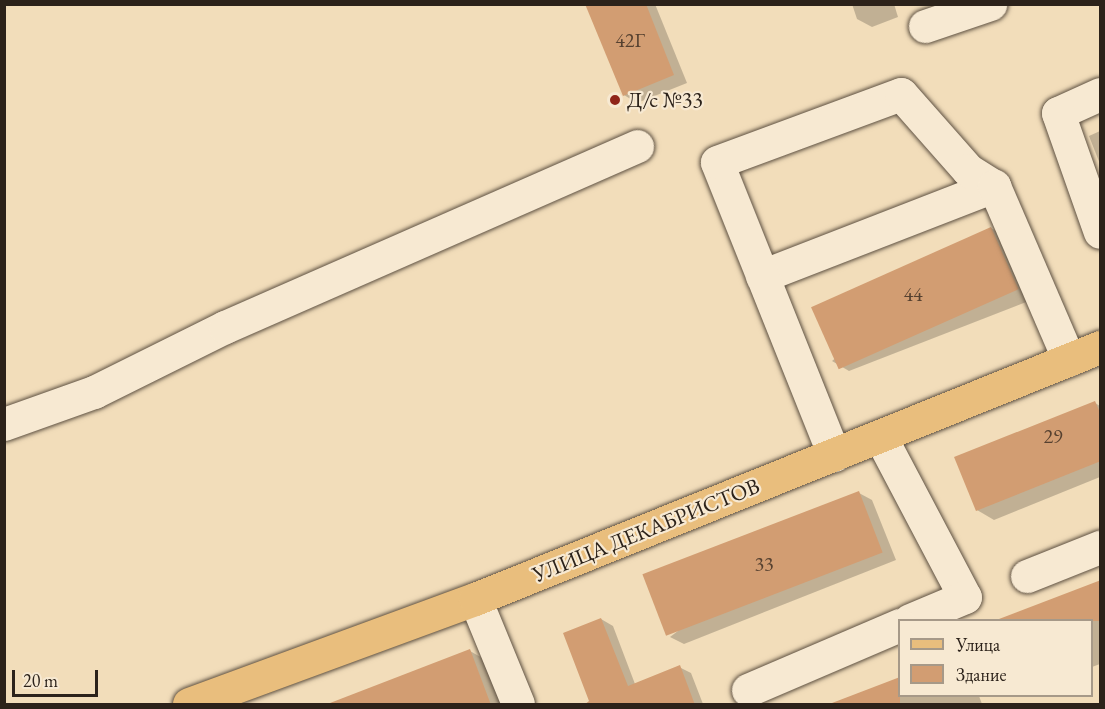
<!DOCTYPE html>
<html>
<head>
<meta charset="utf-8">
<style>
	body { margin:0 }
	#map { position:relative; width:1105px; height:709px; overflow:hidden; background:#f2ddba; font-family:"EB Garamond",serif }
	div>[style] { position:absolute }
	[style*='--x'] { left:calc(var(--x)*1px); top:calc(var(--y)*1px); width:calc(var(--w)*1px); rotate:calc(var(--a)*1deg) }
	.shadow>* { inset:0; background:#0003 }
	.building>* { inset:0; background:#d29d72; transform-origin:0 0 }
	.roads { filter:drop-shadow(0 0 2px #5e5142) drop-shadow(0 0 2px #5e5142) }
	.minor>* { height:33px; margin:-16.5px; padding:0 16.5px; transform-origin:16.5px; border-radius:16.5px; background:#f7e9d2 }
	.major>* { height:33px; margin:-16.5px; padding:0 16.5px; transform-origin:16.5px; border-radius:16.5px; background:#e9be7d }
	.dots>* { width:16px; height:16px; translate:-50% -50%; box-sizing:border-box; border:3px solid #f7e9d2; border-radius:50% }
	span { translate:-50% -50%; white-space:nowrap; text-align:center; line-height:1.15; -webkit-text-stroke:4.5px #f7e9d2; paint-order:stroke }
	.number-label { font-size:20px; color:#564130 }
	.number-label span { -webkit-text-stroke-width:0 }
	.poi-label { font-size:22px; color:#2c221a }
	.left { translate:0 -50%; text-align:left }
	.street-label { font-size:22px; color:#2c221a }
	.frame { position:absolute; inset:0; border:6px solid #2c221a; pointer-events:none }
	.legend { position:absolute; left:898px; top:619px; width:195px; height:78px; box-sizing:border-box; background:#f7e9d2; border:2px solid #a69988; margin:0; padding:8px 10px; list-style:none; font-size:18px; color:#2c221a }
	.legend li { display:flex; align-items:center; gap:12px; height:30px }
	.legend b { width:30px; border:2px solid #a69988 }
	.scale { position:absolute; left:12px; top:670px; width:86px; height:27px; box-sizing:border-box; border:3px solid #2c221a; border-top:0; padding-left:8px; font-size:18px; line-height:21px; white-space:nowrap; color:#2c221a; -webkit-text-stroke:4px #f7e9d2; paint-order:stroke }
</style>
</head>
<body>
<div id="map">
	<div class="shadow">
		<div style="clip-path:polygon(587px 4px,655px 4px,687px 83px,637px 103px,624px 95px)"></div>
		<div style="clip-path:polygon(852px 4px,894px 4px,898px 17px,872px 27px,857px 19px)"></div>
		<div style="clip-path:polygon(1100px 131px,1100px 164px,1089px 136px)"></div>
		<div style="clip-path:polygon(991px 228px,1008px 238px,1034px 299px,849px 371px,832px 361px)"></div>
		<div style="clip-path:polygon(1095px 403px,1100px 406px,1100px 477px,994px 520px,977px 510px)"></div>
		<div style="clip-path:polygon(859px 493px,872px 500px,896px 560px,684px 644px,670px 637px)"></div>
		<div style="clip-path:polygon(1100px 581px,1100px 664px,1092px 667px,1092px 620px)"></div>
		<div style="clip-path:polygon(601px 619px,613px 626px,635px 684px,679px 667px,691px 673px,703px 704px,593px 704px)"></div>
		<div style="clip-path:polygon(470px 651px,491px 663px,507px 704px,332px 704px)"></div>
		<div style="clip-path:polygon(900px 678px,900px 696px,979px 696px,982px 704px,831px 704px)"></div>
	</div>
	<div class="building">
		<div style="clip-path:polygon(585px 4px,646px 4px,674px 75px,623px 96px)"></div>
		<div style="left:991px;top:227px;width:68px;height:197px;rotate:66deg"></div>
		<div style="clip-path:polygon(1095px 401px,1101px 415px,1101px 461px,976px 511px,954px 457px)"></div>
		<div style="left:859px;top:491px;width:66px;height:232px;rotate:69deg"></div>
		<div style="clip-path:polygon(1101px 580px,1101px 621px,999px 621px,999px 619px)"></div>
		<div style="clip-path:polygon(601px 618px,628px 686px,680px 665px,695px 705px,584px 705px,589px 701px,563px 633px)"></div>
		<div style="clip-path:polygon(470px 649px,491px 705px,331px 705px,330px 703px)"></div>
		<div style="clip-path:polygon(900px 677px,900px 705px,832px 705px,832px 703px)"></div>
	</div>
	<div class="roads">
		<div class="minor">
			<div style="--x:925;--y:26;--w:69;--a:-18.7"></div>
			<div style="--x:1100;--y:94;--w:46;--a:155.7"></div>
			<div style="--x:1058;--y:113;--w:126;--a:70.6"></div>
			<div style="--x:762;--y:276;--w:249;--a:-21.2"></div>
			<div style="--x:4;--y:424;--w:96;--a:-19.6"></div>
			<div style="--x:94;--y:392;--w:146;--a:-26.4"></div>
			<div style="--x:225;--y:327;--w:450;--a:-23.7"></div>
			<div style="--x:880;--y:436;--w:182;--a:62.2"></div>
			<div style="--x:965;--y:597;--w:60;--a:157.3"></div>
			<div style="--x:834;--y:455;--w:315;--a:-111.8"></div>
			<div style="--x:717;--y:162;--w:196;--a:-20.3"></div>
			<div style="--x:901;--y:94;--w:101;--a:48.6"></div>
			<div style="--x:968;--y:170;--w:31;--a:32"></div>
			<div style="--x:994;--y:186;--w:189;--a:66.7"></div>
			<div style="--x:1027;--y:576;--w:79;--a:-21.7"></div>
			<div style="--x:475;--y:599;--w:113;--a:67.7"></div>
			<div style="--x:748;--y:690;--w:165;--a:-23.2"></div>
		</div>
		<div class="major">
			<div style="--x:189;--y:704;--w:305;--a:-20.2"></div>
			<div style="--x:475;--y:599;--w:674;--a:-21.96"></div>
		</div>
	</div>
	<div class="dots">
		<div style="left:615px;top:100px;background:#8f2418"></div>
	</div>
	<div class="number-label">
		<span style="left:630px;top:40px">42Г</span>
		<span style="left:913px;top:294px">44</span>
		<span style="left:1053px;top:436px">29</span>
		<span style="left:764px;top:564px">33</span>
	</div>
	<div class="poi-label">
		<span class="left" style="left:627px;top:100px">Д/с №33</span>
	</div>
	<div class="street-label">
		<span style="left:646px;top:530px;rotate:-22deg">УЛИЦА ДЕКАБРИСТОВ</span>
	</div>
	<div class="frame"></div>
	<ul class="legend">
	<li><b style="height:8px;background:#e9be7d"></b>Улица</li>
	<li><b style="height:16px;background:#d29d72"></b>Здание</li>
	</ul>
	<div class="scale">20 m</div>
</div>
</body>
</html>
